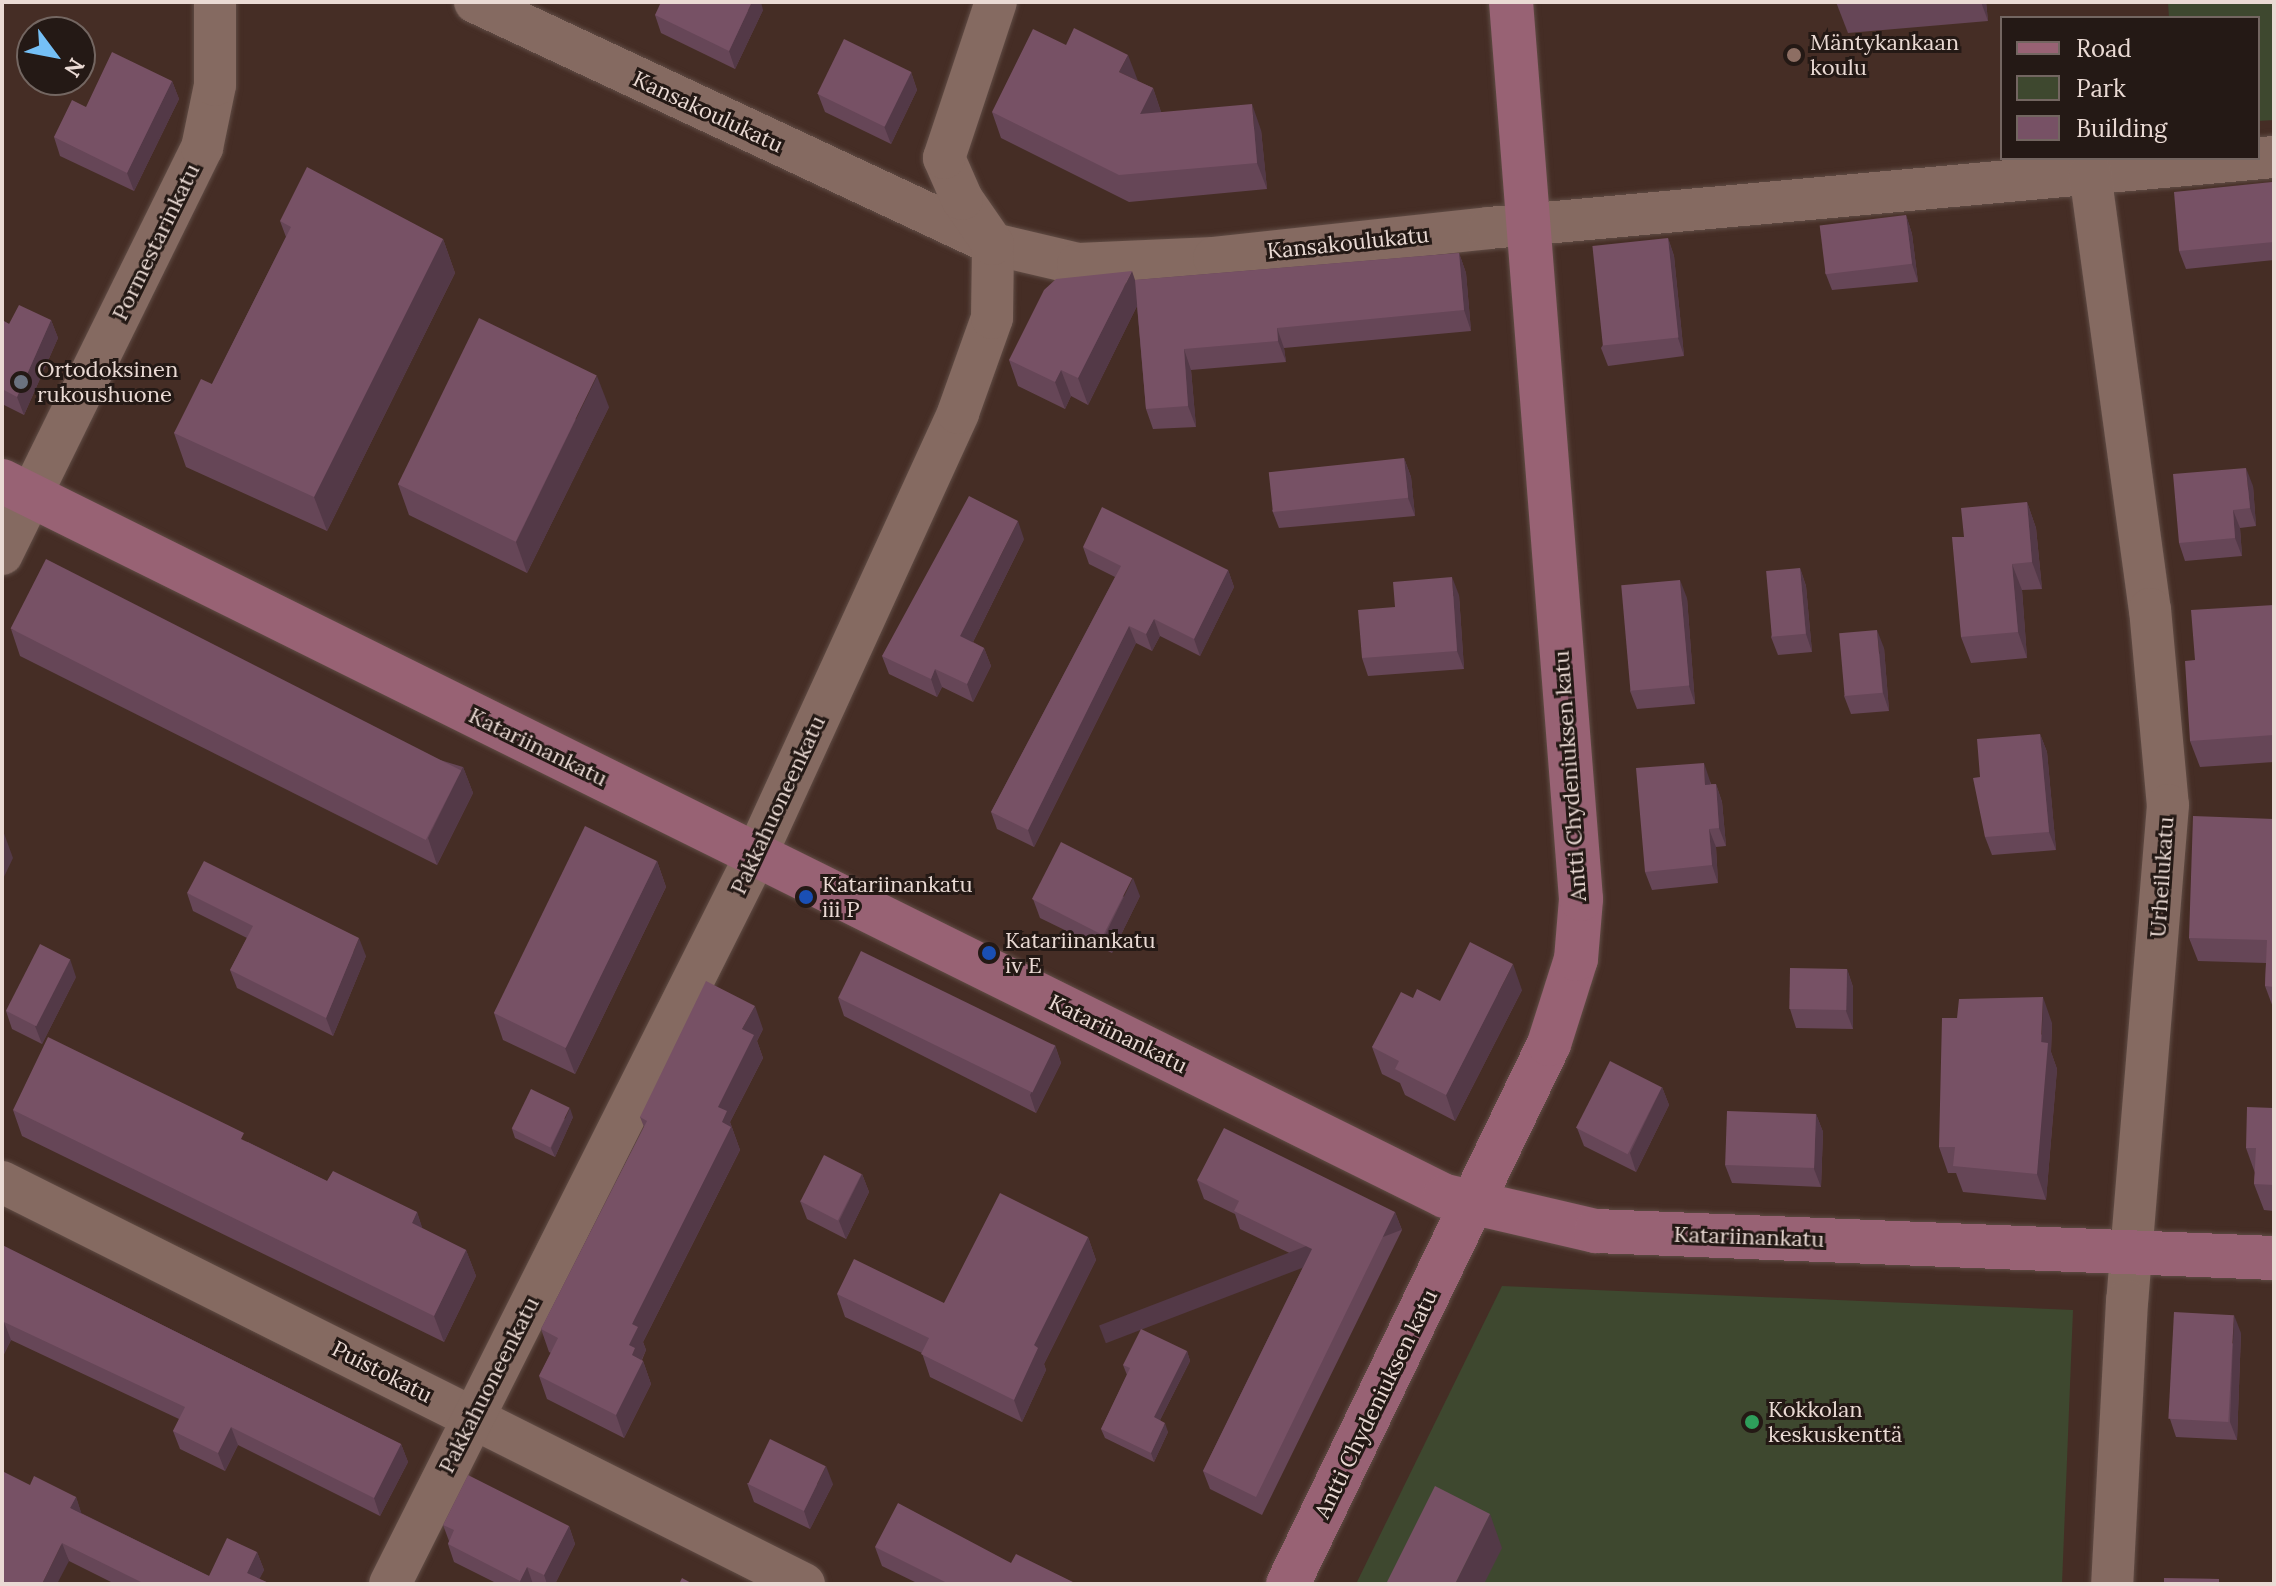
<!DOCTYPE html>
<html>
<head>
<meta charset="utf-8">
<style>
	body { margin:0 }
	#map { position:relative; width:2276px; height:1586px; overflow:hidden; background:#452d25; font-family:Lora,serif }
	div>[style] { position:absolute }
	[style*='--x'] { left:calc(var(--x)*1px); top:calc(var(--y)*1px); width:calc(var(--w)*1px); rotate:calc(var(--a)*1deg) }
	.green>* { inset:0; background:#3e482f }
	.roads { filter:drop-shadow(0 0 2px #604c45) drop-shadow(0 0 2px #604c45) }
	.street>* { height:42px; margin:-21px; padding:0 21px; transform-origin:21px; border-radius:21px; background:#856a61 }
	.secondary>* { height:44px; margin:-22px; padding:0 22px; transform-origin:22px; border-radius:22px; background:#986274 }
	.wall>* { inset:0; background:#664657 }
	.shaded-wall>* { inset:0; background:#533947; transform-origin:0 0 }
	.building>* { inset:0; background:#775165; transform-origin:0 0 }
	.dots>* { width:22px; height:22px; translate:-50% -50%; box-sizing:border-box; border:4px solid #241915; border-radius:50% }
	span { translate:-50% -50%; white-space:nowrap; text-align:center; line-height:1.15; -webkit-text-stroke:6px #241915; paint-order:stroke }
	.poi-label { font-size:22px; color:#eadad4 }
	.left { translate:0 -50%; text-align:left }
	.street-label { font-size:22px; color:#eadad4 }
	.frame { position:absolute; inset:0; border:4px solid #eadad4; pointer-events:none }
	.legend { position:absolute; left:2000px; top:16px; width:260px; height:144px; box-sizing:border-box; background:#241915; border:2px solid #736661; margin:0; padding:10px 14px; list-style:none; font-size:24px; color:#eadad4 }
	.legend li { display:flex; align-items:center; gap:16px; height:40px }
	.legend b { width:40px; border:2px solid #736661 }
	.north { position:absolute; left:16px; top:16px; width:80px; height:80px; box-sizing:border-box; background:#241915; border:2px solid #736661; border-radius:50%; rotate:122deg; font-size:22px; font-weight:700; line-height:32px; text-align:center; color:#eadad4 }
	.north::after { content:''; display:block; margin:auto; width:28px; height:36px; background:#75c0f6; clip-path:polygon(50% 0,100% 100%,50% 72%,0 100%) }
</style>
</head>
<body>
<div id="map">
	<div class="green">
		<div style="clip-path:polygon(2168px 2px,2274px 2px,2274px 120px,2258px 121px,2258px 18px,2169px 18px)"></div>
		<div style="clip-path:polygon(1502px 1286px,2073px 1310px,2062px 1584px,1356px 1584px)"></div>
	</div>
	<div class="roads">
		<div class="street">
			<div style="--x:475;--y:2;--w:572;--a:25.04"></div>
			<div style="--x:993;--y:244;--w:87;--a:13.2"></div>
			<div style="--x:1078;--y:264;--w:136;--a:-2.5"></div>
			<div style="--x:1214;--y:258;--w:277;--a:-6.2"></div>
			<div style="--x:1489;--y:228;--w:788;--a:-5.17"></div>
			<div style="--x:2090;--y:173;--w:440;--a:82.2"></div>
			<div style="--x:2150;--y:609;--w:197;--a:84.8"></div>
			<div style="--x:2168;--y:805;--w:498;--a:94.7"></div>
			<div style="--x:2127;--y:1301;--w:283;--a:93"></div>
			<div style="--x:2;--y:554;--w:453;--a:-63.8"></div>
			<div style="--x:202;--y:148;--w:64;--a:-78.3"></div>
			<div style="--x:215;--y:85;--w:83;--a:-90"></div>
			<div style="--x:2;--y:1182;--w:897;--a:26.62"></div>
			<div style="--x:390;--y:1584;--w:816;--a:-63.34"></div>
			<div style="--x:756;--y:855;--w:486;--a:-65.4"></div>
			<div style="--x:958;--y:413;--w:101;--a:-70.3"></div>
			<div style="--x:992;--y:318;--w:74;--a:-89.2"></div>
			<div style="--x:993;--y:244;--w:55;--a:-124.6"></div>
			<div style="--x:962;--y:199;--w:45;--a:-113.7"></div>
			<div style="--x:944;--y:158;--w:164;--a:-71.6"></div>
		</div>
		<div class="secondary">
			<div style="--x:2;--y:481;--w:1610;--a:26.36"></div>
			<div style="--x:1445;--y:1196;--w:155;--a:13.1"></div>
			<div style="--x:1596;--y:1231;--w:679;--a:2.28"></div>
			<div style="--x:1288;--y:1584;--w:600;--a:-64.2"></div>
			<div style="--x:1549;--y:1044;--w:89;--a:-72.4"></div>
			<div style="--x:1576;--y:959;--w:60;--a:-85.2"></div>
			<div style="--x:1581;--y:899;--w:900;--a:-94.46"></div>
		</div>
	</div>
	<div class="wall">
		<div style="clip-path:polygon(1836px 2px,1986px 2px,1988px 21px,1848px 33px)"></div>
		<div style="clip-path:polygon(763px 10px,735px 69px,661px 33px,655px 15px)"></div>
		<div style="clip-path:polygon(911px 72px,917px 90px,891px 144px,825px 112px,818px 94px)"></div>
		<div style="clip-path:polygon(172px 81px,179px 99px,134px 191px,60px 156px,54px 137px,86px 107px)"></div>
		<div style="clip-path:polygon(1137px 81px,1153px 88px,1161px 112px,1261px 130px,1267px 189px,1129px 202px,1001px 138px,992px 112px)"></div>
		<div style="clip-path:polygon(2272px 182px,2274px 188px,2274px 260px,2186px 269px,2179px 251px)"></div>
		<div style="clip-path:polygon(1906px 215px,1912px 234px,1918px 282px,1832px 290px,1825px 272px)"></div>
		<div style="clip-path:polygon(280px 221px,443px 239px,455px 273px,327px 531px,186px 467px,174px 433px,212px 384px,286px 237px)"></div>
		<div style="clip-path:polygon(1668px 238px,1674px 256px,1684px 356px,1608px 366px,1601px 348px)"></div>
		<div style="clip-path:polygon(1459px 253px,1466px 273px,1471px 331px,1284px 348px,1286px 362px,1191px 370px,1196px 427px,1153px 429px,1146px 409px,1137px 306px,1088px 405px,1071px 396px,1065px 409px,1018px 386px,1009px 360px,1135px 280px)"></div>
		<div style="clip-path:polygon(2px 320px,9px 324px,51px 320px,58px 338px,24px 415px,2px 404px)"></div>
		<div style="clip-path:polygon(609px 407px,527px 573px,409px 515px,398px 484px)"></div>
		<div style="clip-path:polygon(1404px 458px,1411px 477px,1415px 516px,1279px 528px,1272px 510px)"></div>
		<div style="clip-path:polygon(2253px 486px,2256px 526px,2240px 528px,2242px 556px,2185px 561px,2179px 543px)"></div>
		<div style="clip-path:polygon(2027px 502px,2036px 528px,2042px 589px,2022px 590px,2027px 658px,1971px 663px,1961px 637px,1964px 537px)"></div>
		<div style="clip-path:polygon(1024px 539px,973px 642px,984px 648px,991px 666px,973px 702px,942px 687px,937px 697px,889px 674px,882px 656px)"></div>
		<div style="clip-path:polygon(1083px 547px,1228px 570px,1234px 587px,1200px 656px,1160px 636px,1152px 651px,1136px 643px,1034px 847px,997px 829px,991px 812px,1115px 577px,1089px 564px)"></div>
		<div style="clip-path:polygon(1800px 568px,1806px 586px,1812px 652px,1778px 655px,1771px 637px)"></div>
		<div style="clip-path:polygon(1459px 595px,1464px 669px,1368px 676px,1362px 658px,1395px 607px)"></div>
		<div style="clip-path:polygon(1687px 598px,1695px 704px,1637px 709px,1630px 691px)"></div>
		<div style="clip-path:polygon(2274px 605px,2274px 762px,2200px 767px,2190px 741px,2195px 660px)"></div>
		<div style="clip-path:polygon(11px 629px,463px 767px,473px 793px,437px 865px,20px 656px)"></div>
		<div style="clip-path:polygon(1884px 648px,1889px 711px,1851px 714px,1844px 696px)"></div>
		<div style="clip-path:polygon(2040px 734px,2047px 752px,2056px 850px,1992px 855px,1985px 837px,1980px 777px)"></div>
		<div style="clip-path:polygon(1710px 781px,1711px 784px,1716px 784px,1722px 802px,1726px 846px,1716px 847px,1718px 883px,1652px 890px,1645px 872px)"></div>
		<div style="clip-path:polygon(2274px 819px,2274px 1010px,2265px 986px,2266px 963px,2198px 961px,2189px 938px)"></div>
		<div style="clip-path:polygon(657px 861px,666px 887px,575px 1074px,503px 1040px,494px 1013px)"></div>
		<div style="clip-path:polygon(187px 893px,366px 956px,333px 1036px,237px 988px,230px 970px,247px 938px,193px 911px)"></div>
		<div style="clip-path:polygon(1140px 896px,1112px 953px,1040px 918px,1033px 899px)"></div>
		<div style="clip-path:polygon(1847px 969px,1853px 987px,1853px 1029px,1796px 1028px,1790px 1009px)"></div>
		<div style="clip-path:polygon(76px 977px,42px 1044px,12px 1029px,6px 1011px)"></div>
		<div style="clip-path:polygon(1522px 990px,1455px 1121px,1405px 1095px,1400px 1083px,1382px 1074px,1372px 1047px,1413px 998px,1440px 1001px)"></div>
		<div style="clip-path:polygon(838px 998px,1055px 1045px,1061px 1063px,1036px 1113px,844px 1016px)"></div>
		<div style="clip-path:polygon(2052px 1023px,2051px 1052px,2057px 1069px,2046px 1200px,1963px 1192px,1956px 1173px,1948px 1173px,1939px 1147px)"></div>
		<div style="clip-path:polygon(763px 1029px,757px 1041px,763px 1058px,730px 1122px,740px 1150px,643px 1342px,646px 1350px,642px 1360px,643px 1361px,651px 1384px,624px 1438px,547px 1399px,539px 1376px,551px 1353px,549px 1352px,541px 1329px,644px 1127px,640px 1117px)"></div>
		<div style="clip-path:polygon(1662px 1087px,1669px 1105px,1636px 1172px,1584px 1146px,1577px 1128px)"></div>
		<div style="clip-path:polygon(2274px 1108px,2274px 1211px,2264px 1210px,2254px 1184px,2255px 1173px,2246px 1148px)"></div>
		<div style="clip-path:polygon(13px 1110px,248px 1142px,327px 1181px,417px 1212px,422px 1228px,466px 1250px,476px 1276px,444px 1342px,22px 1136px)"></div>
		<div style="clip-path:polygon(1816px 1114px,1823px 1132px,1821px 1187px,1732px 1183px,1725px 1165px)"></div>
		<div style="clip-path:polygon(573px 1117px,555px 1157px,515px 1138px,512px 1129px)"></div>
		<div style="clip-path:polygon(862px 1174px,869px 1192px,846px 1239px,807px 1219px,800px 1201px)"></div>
		<div style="clip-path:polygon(1197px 1180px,1395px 1212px,1402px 1230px,1262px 1515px,1210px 1489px,1203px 1471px,1306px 1261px,1240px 1229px,1235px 1214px,1204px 1199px)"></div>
		<div style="clip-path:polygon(1088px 1237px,1096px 1260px,1044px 1364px,1046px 1370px,1022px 1422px,930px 1377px,922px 1353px,845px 1317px,837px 1294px,944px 1303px)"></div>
		<div style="clip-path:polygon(2px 1245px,401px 1444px,408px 1462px,380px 1516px,238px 1445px,225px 1471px,180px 1449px,173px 1431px,179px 1419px,11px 1340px,2px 1358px)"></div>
		<div style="clip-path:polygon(2241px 1333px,2237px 1440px,2176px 1437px,2170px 1419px)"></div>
		<div style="clip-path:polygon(1187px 1351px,1190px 1361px,1160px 1420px,1168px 1432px,1154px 1462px,1105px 1438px,1101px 1429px,1127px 1375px,1123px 1365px)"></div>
		<div style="clip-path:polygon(747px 1483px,833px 1484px,810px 1529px,754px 1502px)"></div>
		<div style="clip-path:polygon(30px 1485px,76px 1497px,81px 1513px,209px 1576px,257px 1552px,264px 1570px,259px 1579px,271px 1584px,115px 1584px,69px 1561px)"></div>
		<div style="clip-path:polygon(443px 1525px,569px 1526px,575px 1544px,555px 1584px,498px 1584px,454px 1562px,448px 1544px,449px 1541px)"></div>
		<div style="clip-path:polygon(875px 1547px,1011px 1563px,1077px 1584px,919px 1584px,882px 1566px)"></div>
	</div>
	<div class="shaded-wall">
		<div style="clip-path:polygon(752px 2px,761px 2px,763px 10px,735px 69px,729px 51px)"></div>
		<div style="clip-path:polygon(1981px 2px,1986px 2px,1988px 21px)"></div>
		<div style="clip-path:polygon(1128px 55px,1138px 81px,1119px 72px)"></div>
		<div style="clip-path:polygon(911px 72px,917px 90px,891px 144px,884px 126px)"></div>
		<div style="clip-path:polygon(172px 81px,179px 99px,134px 191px,127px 173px)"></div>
		<div style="clip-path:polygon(1153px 88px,1162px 115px,1140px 114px)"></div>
		<div style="clip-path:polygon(1252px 104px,1261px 130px,1267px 189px,1257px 163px)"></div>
		<div style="clip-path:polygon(1906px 215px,1912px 234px,1918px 282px,1912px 264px)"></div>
		<div style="clip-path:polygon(1668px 238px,1674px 256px,1684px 356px,1678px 338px)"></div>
		<div style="clip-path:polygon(443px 239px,455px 273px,327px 531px,314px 497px)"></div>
		<div style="clip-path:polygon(1459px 253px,1466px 273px,1471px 331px,1464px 310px)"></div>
		<div style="clip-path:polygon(1132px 271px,1141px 298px,1088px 405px,1078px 378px)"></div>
		<div style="clip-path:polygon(51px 320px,58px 338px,24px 415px,17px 397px)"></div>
		<div style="clip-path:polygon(1277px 328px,1284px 348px,1286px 362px,1278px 341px)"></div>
		<div style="clip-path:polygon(1184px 349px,1191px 370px,1196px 427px,1188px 406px)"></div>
		<div style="clip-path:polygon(1061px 370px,1071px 396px,1065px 409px,1055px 382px)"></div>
		<div style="clip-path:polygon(597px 376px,609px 407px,527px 573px,516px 542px)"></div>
		<div style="clip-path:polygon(1404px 458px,1411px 477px,1415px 516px,1408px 498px)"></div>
		<div style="clip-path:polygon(2246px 468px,2253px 486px,2256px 526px,2250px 508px)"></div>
		<div style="clip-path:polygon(2027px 502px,2036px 528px,2042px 589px,2032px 562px)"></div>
		<div style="clip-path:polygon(2233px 510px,2240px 528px,2242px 556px,2235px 538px)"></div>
		<div style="clip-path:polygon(1018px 521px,1024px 539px,967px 654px,960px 636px)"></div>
		<div style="clip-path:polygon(2012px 564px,2022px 590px,2027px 658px,2018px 632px)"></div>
		<div style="clip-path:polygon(1800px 568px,1806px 586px,1812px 652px,1806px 634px)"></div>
		<div style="clip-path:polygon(1228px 570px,1234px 587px,1200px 656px,1194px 639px)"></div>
		<div style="clip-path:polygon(1452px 577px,1459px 595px,1464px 669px,1457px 651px)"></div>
		<div style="clip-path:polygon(1680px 580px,1687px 598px,1695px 704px,1689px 686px)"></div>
		<div style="clip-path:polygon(1154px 619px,1160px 636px,1152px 651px,1146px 634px)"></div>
		<div style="clip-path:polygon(1129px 626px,1136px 643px,1034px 847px,1028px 830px)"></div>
		<div style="clip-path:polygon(1877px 630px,1884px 648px,1889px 711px,1883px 693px)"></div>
		<div style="clip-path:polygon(984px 648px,991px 666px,973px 702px,967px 684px)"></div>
		<div style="clip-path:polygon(935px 669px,942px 687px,937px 697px,931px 679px)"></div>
		<div style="clip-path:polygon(2040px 734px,2047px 752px,2056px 850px,2049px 832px)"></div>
		<div style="clip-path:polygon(1704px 763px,1710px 781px,1712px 803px,1705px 785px)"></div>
		<div style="clip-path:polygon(463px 767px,473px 793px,437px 865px,428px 838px)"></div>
		<div style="clip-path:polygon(1716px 784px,1722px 802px,1726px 846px,1719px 828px)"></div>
		<div style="clip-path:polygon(2px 828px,13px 858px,2px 881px)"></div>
		<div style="clip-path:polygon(1709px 829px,1716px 847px,1718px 883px,1712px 865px)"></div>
		<div style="clip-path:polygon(657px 861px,666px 887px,575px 1074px,565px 1048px)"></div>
		<div style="clip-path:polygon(1133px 878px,1140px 896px,1112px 953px,1105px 935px)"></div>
		<div style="clip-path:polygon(359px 938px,366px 956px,333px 1036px,326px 1018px)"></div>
		<div style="clip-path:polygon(70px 959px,76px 977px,42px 1044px,35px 1026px)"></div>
		<div style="clip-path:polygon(1513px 964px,1522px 990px,1455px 1121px,1446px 1095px)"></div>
		<div style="clip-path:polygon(1847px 969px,1853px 987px,1853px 1029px,1846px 1011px)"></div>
		<div style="clip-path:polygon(2043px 997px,2052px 1023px,2051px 1052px,2057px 1069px,2046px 1200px,2037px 1174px)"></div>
		<div style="clip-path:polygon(755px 1006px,763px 1029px,757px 1041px,763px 1058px,730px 1122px,740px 1150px,643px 1342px,646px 1350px,640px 1363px,643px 1361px,651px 1384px,624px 1438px,616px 1415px,629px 1345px,632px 1324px,742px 1029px)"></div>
		<div style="clip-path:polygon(1055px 1045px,1061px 1063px,1036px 1113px,1030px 1095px)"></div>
		<div style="clip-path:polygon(1662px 1087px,1669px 1105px,1636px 1172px,1630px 1153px)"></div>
		<div style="clip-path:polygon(570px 1108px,573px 1117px,555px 1157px,551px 1148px)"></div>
		<div style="clip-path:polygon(1816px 1114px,1823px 1132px,1821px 1187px,1814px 1169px)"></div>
		<div style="clip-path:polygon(862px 1174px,869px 1192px,846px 1239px,839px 1221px)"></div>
		<div style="clip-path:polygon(417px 1212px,426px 1239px,412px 1223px)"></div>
		<div style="left:1395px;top:1212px;width:19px;height:317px;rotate:69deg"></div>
		<div style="clip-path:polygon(1088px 1237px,1096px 1260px,1044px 1364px,1046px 1370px,1022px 1422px,1014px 1400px,1034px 1345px)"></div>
		<div style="clip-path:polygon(466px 1250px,476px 1276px,444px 1342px,434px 1316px)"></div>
		<div style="clip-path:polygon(2234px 1315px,2241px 1333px,2237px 1440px,2230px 1422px)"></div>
		<div style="clip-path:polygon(4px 1322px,11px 1340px,2px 1358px,2px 1327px)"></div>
		<div style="clip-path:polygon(1187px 1351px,1190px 1361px,1157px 1426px,1154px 1417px)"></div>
		<div style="clip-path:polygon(1165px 1423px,1168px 1432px,1154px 1462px,1151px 1453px)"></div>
		<div style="clip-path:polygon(231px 1427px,238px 1445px,225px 1471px,218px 1453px)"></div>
		<div style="clip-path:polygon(401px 1444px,408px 1462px,380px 1516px,374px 1498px)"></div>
		<div style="clip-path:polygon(826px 1466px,833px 1484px,810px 1529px,804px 1511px)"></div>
		<div style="clip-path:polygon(76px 1497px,82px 1515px,70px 1508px)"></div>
		<div style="clip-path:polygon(1490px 1514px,1502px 1548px,1484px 1584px,1455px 1584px)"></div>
		<div style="clip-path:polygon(569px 1526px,575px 1544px,555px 1584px,547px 1584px,544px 1575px)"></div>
		<div style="clip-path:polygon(62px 1543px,69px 1561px,57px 1584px,42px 1584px)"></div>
		<div style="clip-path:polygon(257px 1552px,264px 1570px,257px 1584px,247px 1573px)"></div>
		<div style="clip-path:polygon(527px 1567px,533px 1584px,521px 1584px,520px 1581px)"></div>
	</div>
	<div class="building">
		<div style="clip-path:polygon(661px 2px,752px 2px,729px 51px,655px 15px)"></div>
		<div style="clip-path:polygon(1074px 28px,1128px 55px,1119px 72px,1153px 88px,1140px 114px,1252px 104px,1257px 163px,1119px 175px,992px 112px,1033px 29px,1066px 45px)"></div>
		<div style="left:844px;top:39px;width:75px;height:61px;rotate:26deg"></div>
		<div style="clip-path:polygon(112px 52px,172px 81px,127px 173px,54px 137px,72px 100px,86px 107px)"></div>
		<div style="clip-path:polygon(307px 167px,443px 239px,314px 497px,174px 433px,201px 379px,212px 384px,291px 227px,280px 221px)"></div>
		<div style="clip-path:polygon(2272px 182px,2274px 201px,2274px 242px,2179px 251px,2174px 192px)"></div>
		<div style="left:1906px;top:215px;width:49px;height:87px;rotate:83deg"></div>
		<div style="left:1668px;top:238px;width:100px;height:76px;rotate:84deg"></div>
		<div style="clip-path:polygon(1459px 253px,1464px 310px,1277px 328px,1278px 341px,1184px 349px,1188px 406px,1146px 409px,1135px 280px)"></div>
		<div style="clip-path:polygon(1132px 271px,1078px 378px,1061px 370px,1055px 382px,1009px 360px,1044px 290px,1056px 279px)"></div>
		<div style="clip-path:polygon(19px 305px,51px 320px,17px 397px,2px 389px,2px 320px,9px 324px)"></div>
		<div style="left:479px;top:318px;width:131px;height:185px;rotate:26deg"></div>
		<div style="left:1404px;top:458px;width:40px;height:136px;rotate:84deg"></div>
		<div style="clip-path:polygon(2246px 468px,2250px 508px,2233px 510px,2235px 538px,2179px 543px,2173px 474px)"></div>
		<div style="clip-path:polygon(969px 496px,1018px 521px,960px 636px,984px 648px,967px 684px,935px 669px,931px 679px,882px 656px)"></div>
		<div style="clip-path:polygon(2027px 502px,2032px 562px,2012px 564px,2018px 632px,1961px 637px,1952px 537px,1964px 537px,1961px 508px)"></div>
		<div style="clip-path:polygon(1102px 507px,1228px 570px,1194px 639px,1154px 619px,1146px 634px,1129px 626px,1028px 830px,991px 812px,1121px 566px,1083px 547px)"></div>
		<div style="left:46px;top:559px;width:466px;height:78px;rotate:27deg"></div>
		<div style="left:1800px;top:568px;width:66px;height:34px;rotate:85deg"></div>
		<div style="clip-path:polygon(1452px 577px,1457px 651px,1362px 658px,1358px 610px,1395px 607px,1393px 582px)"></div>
		<div style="left:1680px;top:580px;width:106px;height:59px;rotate:85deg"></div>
		<div style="clip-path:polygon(2274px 605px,2274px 735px,2190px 741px,2185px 661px,2195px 660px,2191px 610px)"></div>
		<div style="left:1877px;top:630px;width:63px;height:38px;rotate:85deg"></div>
		<div style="clip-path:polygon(2040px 734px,2049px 832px,1985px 837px,1973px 778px,1980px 777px,1977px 739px)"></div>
		<div style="clip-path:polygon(1704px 763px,1705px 785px,1716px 784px,1719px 828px,1709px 829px,1712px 865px,1645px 872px,1636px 768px)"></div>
		<div style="clip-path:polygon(2193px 816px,2274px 819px,2274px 987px,2265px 986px,2267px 940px,2189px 938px)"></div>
		<div style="left:585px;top:826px;width:80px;height:208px;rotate:26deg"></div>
		<div style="left:1061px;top:842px;width:80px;height:64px;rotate:27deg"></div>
		<div style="clip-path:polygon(204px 861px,359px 938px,326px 1018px,230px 970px,253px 926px,187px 893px)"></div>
		<div style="clip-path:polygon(1470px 942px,1513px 964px,1446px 1095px,1395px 1069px,1399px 1061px,1372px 1047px,1401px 992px,1413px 998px,1417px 989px,1440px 1001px)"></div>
		<div style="left:40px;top:944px;width:34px;height:75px;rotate:27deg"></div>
		<div style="left:861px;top:951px;width:216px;height:52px;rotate:26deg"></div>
		<div style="left:1790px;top:968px;width:57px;height:41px;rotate:1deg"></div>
		<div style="clip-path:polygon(706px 981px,755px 1006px,742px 1029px,754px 1035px,718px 1107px,727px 1111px,722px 1122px,731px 1127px,632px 1324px,638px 1327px,629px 1345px,635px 1348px,632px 1355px,643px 1361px,616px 1415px,539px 1376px,558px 1338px,541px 1329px,647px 1121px,640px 1117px)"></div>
		<div style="clip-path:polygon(2043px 997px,2041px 1042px,2048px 1043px,2037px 1174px,1953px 1166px,1955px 1147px,1939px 1147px,1942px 1018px,1957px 1018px,1959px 999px)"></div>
		<div style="clip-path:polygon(48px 1037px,244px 1133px,241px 1139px,327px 1181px,333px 1171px,417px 1212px,412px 1223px,466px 1250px,434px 1316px,13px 1110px)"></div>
		<div style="left:1610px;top:1061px;width:58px;height:75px;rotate:27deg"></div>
		<div style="left:531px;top:1089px;width:43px;height:44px;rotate:26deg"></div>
		<div style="clip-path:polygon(2247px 1107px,2274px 1108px,2274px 1185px,2254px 1184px,2256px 1148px,2246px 1148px)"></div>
		<div style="left:1727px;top:1111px;width:89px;height:54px;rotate:2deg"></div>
		<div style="clip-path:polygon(1224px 1128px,1395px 1212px,1256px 1497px,1203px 1471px,1312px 1249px,1234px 1211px,1239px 1201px,1197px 1180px)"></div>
		<div style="left:824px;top:1155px;width:42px;height:52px;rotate:27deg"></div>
		<div style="clip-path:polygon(1000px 1193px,1088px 1237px,1034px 1345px,1038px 1348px,1014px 1400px,921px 1354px,929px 1338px,837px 1294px,854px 1259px,944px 1303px)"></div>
		<div style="clip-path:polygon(2px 1245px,401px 1444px,374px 1498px,231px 1427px,218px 1453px,173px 1431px,185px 1407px,4px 1322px,2px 1327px)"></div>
		<div style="left:2174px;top:1312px;width:60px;height:107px;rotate:3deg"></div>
		<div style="clip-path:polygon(1141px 1329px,1187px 1351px,1154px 1417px,1165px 1423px,1151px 1453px,1101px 1429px,1130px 1368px,1123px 1365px)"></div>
		<div style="left:770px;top:1439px;width:62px;height:50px;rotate:26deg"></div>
		<div style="clip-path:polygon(2px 1471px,30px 1485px,34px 1476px,76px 1497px,70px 1508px,209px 1576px,227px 1538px,257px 1552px,247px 1573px,271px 1584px,145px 1584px,62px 1543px,42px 1584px,2px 1584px)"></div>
		<div style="clip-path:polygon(468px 1475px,569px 1526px,544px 1575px,527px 1567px,520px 1581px,448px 1544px,454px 1530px,443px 1525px)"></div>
		<div style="clip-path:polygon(1435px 1486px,1490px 1514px,1455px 1584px,1386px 1584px)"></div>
		<div style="clip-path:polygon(898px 1503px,1011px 1563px,1016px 1554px,1077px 1584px,949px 1584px,875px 1547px)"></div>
		<div style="clip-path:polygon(682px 1578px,693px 1584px,679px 1584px)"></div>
		<div style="clip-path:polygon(2164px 1578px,2219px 1579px,2219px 1584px,2164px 1584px)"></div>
	</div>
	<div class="dots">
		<div style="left:1794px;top:55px;background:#8d6e63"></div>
		<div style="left:21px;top:382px;background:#6b7280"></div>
		<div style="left:806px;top:897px;background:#1a4fb4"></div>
		<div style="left:989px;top:953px;background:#1a4fb4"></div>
		<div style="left:1752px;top:1422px;background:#2e9e5b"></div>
	</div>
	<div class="poi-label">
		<span class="left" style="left:1810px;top:55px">Mäntykankaan<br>koulu</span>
		<span class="left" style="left:37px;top:382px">Ortodoksinen<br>rukoushuone</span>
		<span class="left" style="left:822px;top:897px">Katariinankatu<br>iii P</span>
		<span class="left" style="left:1005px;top:953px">Katariinankatu<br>iv E</span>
		<span class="left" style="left:1768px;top:1422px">Kokkolan<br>keskuskenttä</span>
	</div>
	<div class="street-label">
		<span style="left:708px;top:112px;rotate:25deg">Kansakoulukatu</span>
		<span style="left:156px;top:242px;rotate:-64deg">Pormestarinkatu</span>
		<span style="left:1348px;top:243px;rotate:-6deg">Kansakoulukatu</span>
		<span style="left:538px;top:747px;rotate:26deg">Katariinankatu</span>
		<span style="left:1570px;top:776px;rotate:-94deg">Antti Chydeniuksen katu</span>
		<span style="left:778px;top:805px;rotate:-65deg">Pakkahuoneenkatu</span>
		<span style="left:2162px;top:877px;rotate:-86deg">Urheilukatu</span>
		<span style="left:1118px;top:1034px;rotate:26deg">Katariinankatu</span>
		<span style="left:1749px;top:1237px;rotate:2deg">Katariinankatu</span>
		<span style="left:382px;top:1372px;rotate:27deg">Puistokatu</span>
		<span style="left:489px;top:1385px;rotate:-63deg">Pakkahuoneenkatu</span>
		<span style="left:1376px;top:1404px;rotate:-64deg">Antti Chydeniuksen katu</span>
	</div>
	<div class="frame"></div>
	<ul class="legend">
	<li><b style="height:10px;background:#986274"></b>Road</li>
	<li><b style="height:22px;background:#3e482f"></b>Park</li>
	<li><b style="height:22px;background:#775165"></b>Building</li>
	</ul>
	<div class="north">N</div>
</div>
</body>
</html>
